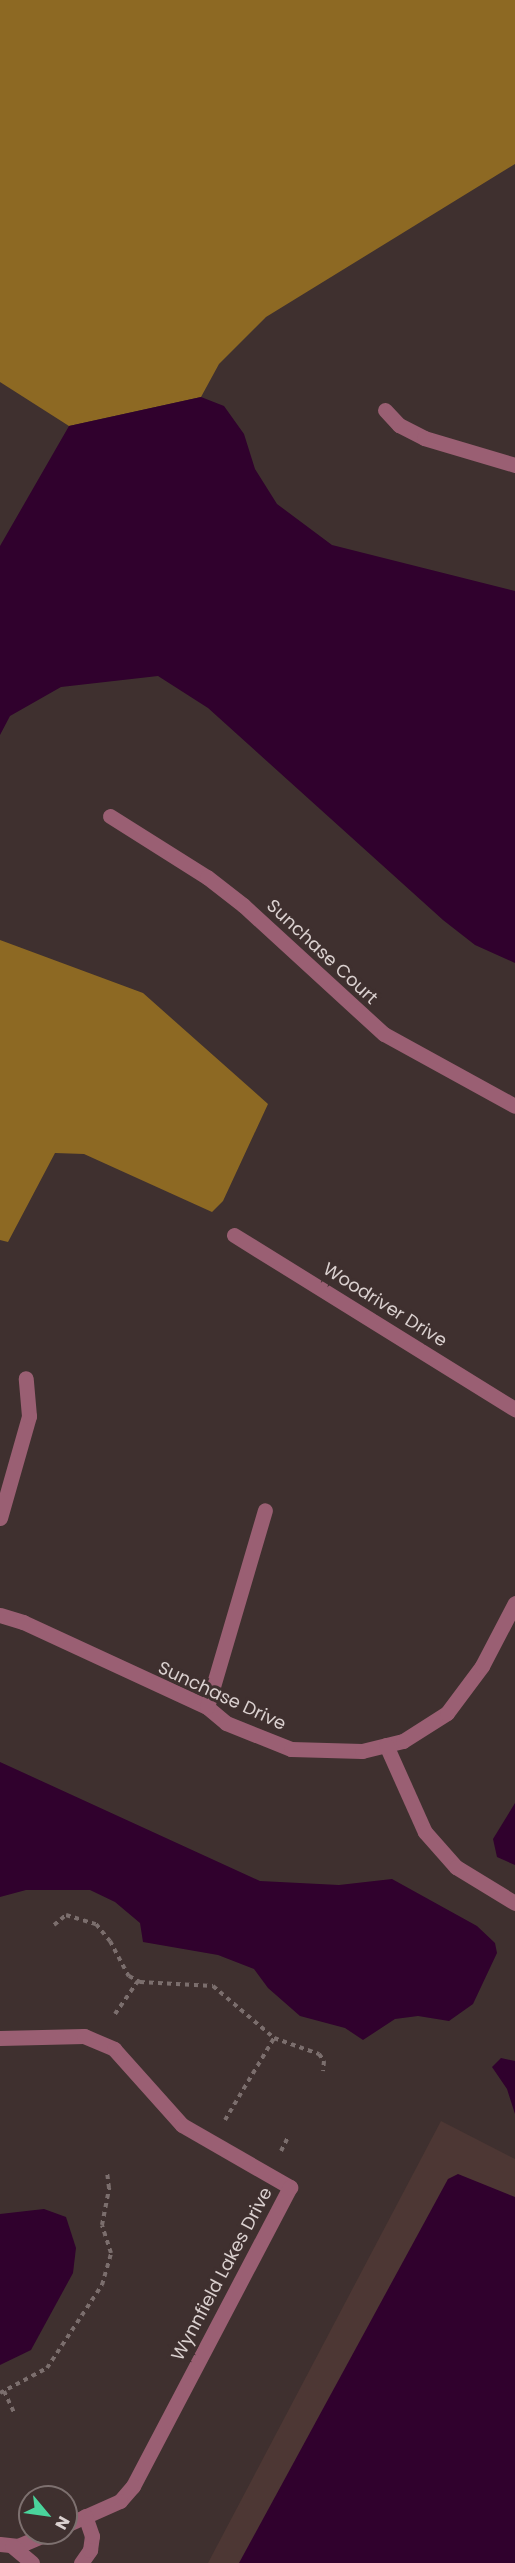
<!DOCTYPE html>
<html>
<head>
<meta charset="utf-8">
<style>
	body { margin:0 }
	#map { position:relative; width:515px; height:2563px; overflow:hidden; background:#3f302f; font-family:Poppins,sans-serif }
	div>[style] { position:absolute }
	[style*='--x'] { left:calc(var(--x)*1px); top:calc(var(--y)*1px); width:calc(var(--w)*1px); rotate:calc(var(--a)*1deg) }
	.built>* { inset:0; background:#4d3734 }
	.forest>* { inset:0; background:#8d6923 }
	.water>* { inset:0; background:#30012d }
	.path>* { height:4px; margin-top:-2px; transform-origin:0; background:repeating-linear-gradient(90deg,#7b6e6d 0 4.5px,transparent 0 9px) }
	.minor>* { height:15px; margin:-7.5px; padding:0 7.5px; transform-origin:7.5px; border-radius:7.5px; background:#9a5f73 }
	span { translate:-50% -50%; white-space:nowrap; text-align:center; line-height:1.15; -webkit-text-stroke:6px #3f302f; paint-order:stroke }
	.street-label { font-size:18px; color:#dad0cf }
	.north { position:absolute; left:18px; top:2485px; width:60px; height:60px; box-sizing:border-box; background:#3f302f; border:2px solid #7d706f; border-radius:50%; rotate:119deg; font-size:16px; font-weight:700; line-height:24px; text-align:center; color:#dad0cf }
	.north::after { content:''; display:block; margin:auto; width:21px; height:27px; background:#4ad49c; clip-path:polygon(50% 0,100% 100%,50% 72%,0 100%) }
</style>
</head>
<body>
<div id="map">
	<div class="built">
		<div style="clip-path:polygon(441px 2121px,515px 2159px,515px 2563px,208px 2563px)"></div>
	</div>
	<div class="forest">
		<div style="clip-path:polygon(0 0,515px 0,515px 164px,266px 317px,219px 364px,201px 397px,69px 426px,0 382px)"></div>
		<div style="clip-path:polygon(0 940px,143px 993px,268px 1104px,223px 1201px,212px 1212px,84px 1154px,55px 1153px,8px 1242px,0 1240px)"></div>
	</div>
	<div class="water">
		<div style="clip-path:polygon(201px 397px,224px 406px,244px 434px,255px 469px,277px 504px,332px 545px,515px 591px,515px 963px,475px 945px,443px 920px,208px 708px,158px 676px,61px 687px,10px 716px,0 735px,0 546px,69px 426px)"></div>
		<div style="clip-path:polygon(0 1762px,260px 1881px,339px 1885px,392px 1879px,477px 1926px,495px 1943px,497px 1953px,473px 2004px,449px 2021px,418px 2016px,395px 2019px,363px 2040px,345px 2028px,300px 2016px,268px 1988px,254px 1969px,218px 1955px,143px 1942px,140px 1923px,115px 1902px,90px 1890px,26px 1890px,0 1897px)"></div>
		<div style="clip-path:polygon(515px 1803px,515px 1865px,497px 1857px,493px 1839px)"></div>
		<div style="clip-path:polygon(501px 2058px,515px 2061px,515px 2114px,507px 2089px,492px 2067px)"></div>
		<div style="clip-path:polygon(458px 2174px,515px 2197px,515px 2563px,239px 2563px,448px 2179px)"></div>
		<div style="clip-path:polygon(44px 2209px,66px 2217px,76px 2248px,73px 2273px,31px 2350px,0 2365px,0 2214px)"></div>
	</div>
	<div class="path">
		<div style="--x:54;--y:1925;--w:16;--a:-40"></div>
		<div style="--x:66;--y:1915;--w:31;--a:17"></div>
		<div style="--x:96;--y:1924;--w:22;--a:51"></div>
		<div style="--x:110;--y:1941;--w:40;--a:62"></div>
		<div style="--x:129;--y:1976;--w:13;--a:29"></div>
		<div style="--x:140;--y:1982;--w:73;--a:3.1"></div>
		<div style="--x:213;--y:1986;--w:80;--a:40.4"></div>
		<div style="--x:274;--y:2038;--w:48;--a:19.6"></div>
		<div style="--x:319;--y:2054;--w:9;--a:54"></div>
		<div style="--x:324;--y:2061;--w:10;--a:96"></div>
		<div style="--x:115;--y:2014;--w:40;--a:-55.1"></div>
		<div style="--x:225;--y:2120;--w:96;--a:-59.1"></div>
		<div style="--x:281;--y:2151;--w:16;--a:-63"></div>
		<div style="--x:4;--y:2391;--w:26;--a:65"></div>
		<div style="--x:0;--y:2393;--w:53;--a:-28"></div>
		<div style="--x:47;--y:2368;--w:100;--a:-56.5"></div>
		<div style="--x:102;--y:2285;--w:33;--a:-74"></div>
		<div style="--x:111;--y:2253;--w:29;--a:-108"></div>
		<div style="--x:102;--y:2225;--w:38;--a:-79"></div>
		<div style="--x:109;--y:2188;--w:17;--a:-97"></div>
	</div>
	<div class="minor">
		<div style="--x:385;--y:410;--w:21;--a:47"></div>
		<div style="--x:399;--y:425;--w:28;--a:27"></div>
		<div style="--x:424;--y:438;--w:95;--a:16.5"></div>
		<div style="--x:110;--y:816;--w:115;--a:32.2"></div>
		<div style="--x:207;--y:877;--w:46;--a:37.9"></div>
		<div style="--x:243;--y:905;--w:191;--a:42.5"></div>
		<div style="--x:384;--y:1034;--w:149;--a:28.8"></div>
		<div style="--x:234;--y:1235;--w:331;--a:31.8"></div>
		<div style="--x:0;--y:1518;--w:106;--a:-74.1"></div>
		<div style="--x:29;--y:1416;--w:38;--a:-95"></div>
		<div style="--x:0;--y:1615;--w:24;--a:17"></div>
		<div style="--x:23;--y:1622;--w:203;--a:24.8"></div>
		<div style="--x:207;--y:1707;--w:25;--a:40"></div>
		<div style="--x:226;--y:1723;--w:70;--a:21.8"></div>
		<div style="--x:291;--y:1749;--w:71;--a:1.6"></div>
		<div style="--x:362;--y:1751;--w:42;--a:-13.7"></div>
		<div style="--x:403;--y:1741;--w:52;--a:-32.5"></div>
		<div style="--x:447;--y:1713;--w:59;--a:-53.3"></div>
		<div style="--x:482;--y:1666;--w:71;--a:-62.4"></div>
		<div style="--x:207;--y:1707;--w:205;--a:-73.6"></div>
		<div style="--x:386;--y:1745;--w:95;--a:65.9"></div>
		<div style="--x:425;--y:1832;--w:47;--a:48.5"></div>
		<div style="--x:456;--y:1867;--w:69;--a:31.4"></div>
		<div style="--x:0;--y:2038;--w:84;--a:-1.4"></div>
		<div style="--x:84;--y:2036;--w:33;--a:23"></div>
		<div style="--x:114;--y:2049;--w:102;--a:48.2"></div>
		<div style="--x:182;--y:2125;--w:125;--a:29.9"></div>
		<div style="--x:290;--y:2187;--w:338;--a:117.7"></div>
		<div style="--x:133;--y:2486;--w:20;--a:131"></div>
		<div style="--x:120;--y:2501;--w:59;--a:156"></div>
		<div style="--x:0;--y:2544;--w:18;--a:6"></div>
		<div style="--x:18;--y:2546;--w:33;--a:-23"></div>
		<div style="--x:12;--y:2546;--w:26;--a:40"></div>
		<div style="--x:81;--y:2563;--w:16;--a:-55"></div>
		<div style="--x:90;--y:2550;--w:14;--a:-82"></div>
		<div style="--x:92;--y:2536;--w:21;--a:-109"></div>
	</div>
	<div class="street-label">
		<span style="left:322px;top:952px;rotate:43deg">Sunchase Court</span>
		<span style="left:385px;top:1305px;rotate:32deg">Woodriver Drive</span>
		<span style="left:222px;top:1696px;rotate:25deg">Sunchase Drive</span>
		<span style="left:222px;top:2274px;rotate:-62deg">Wynnfield Lakes Drive</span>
	</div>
	<div class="north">N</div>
</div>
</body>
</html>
